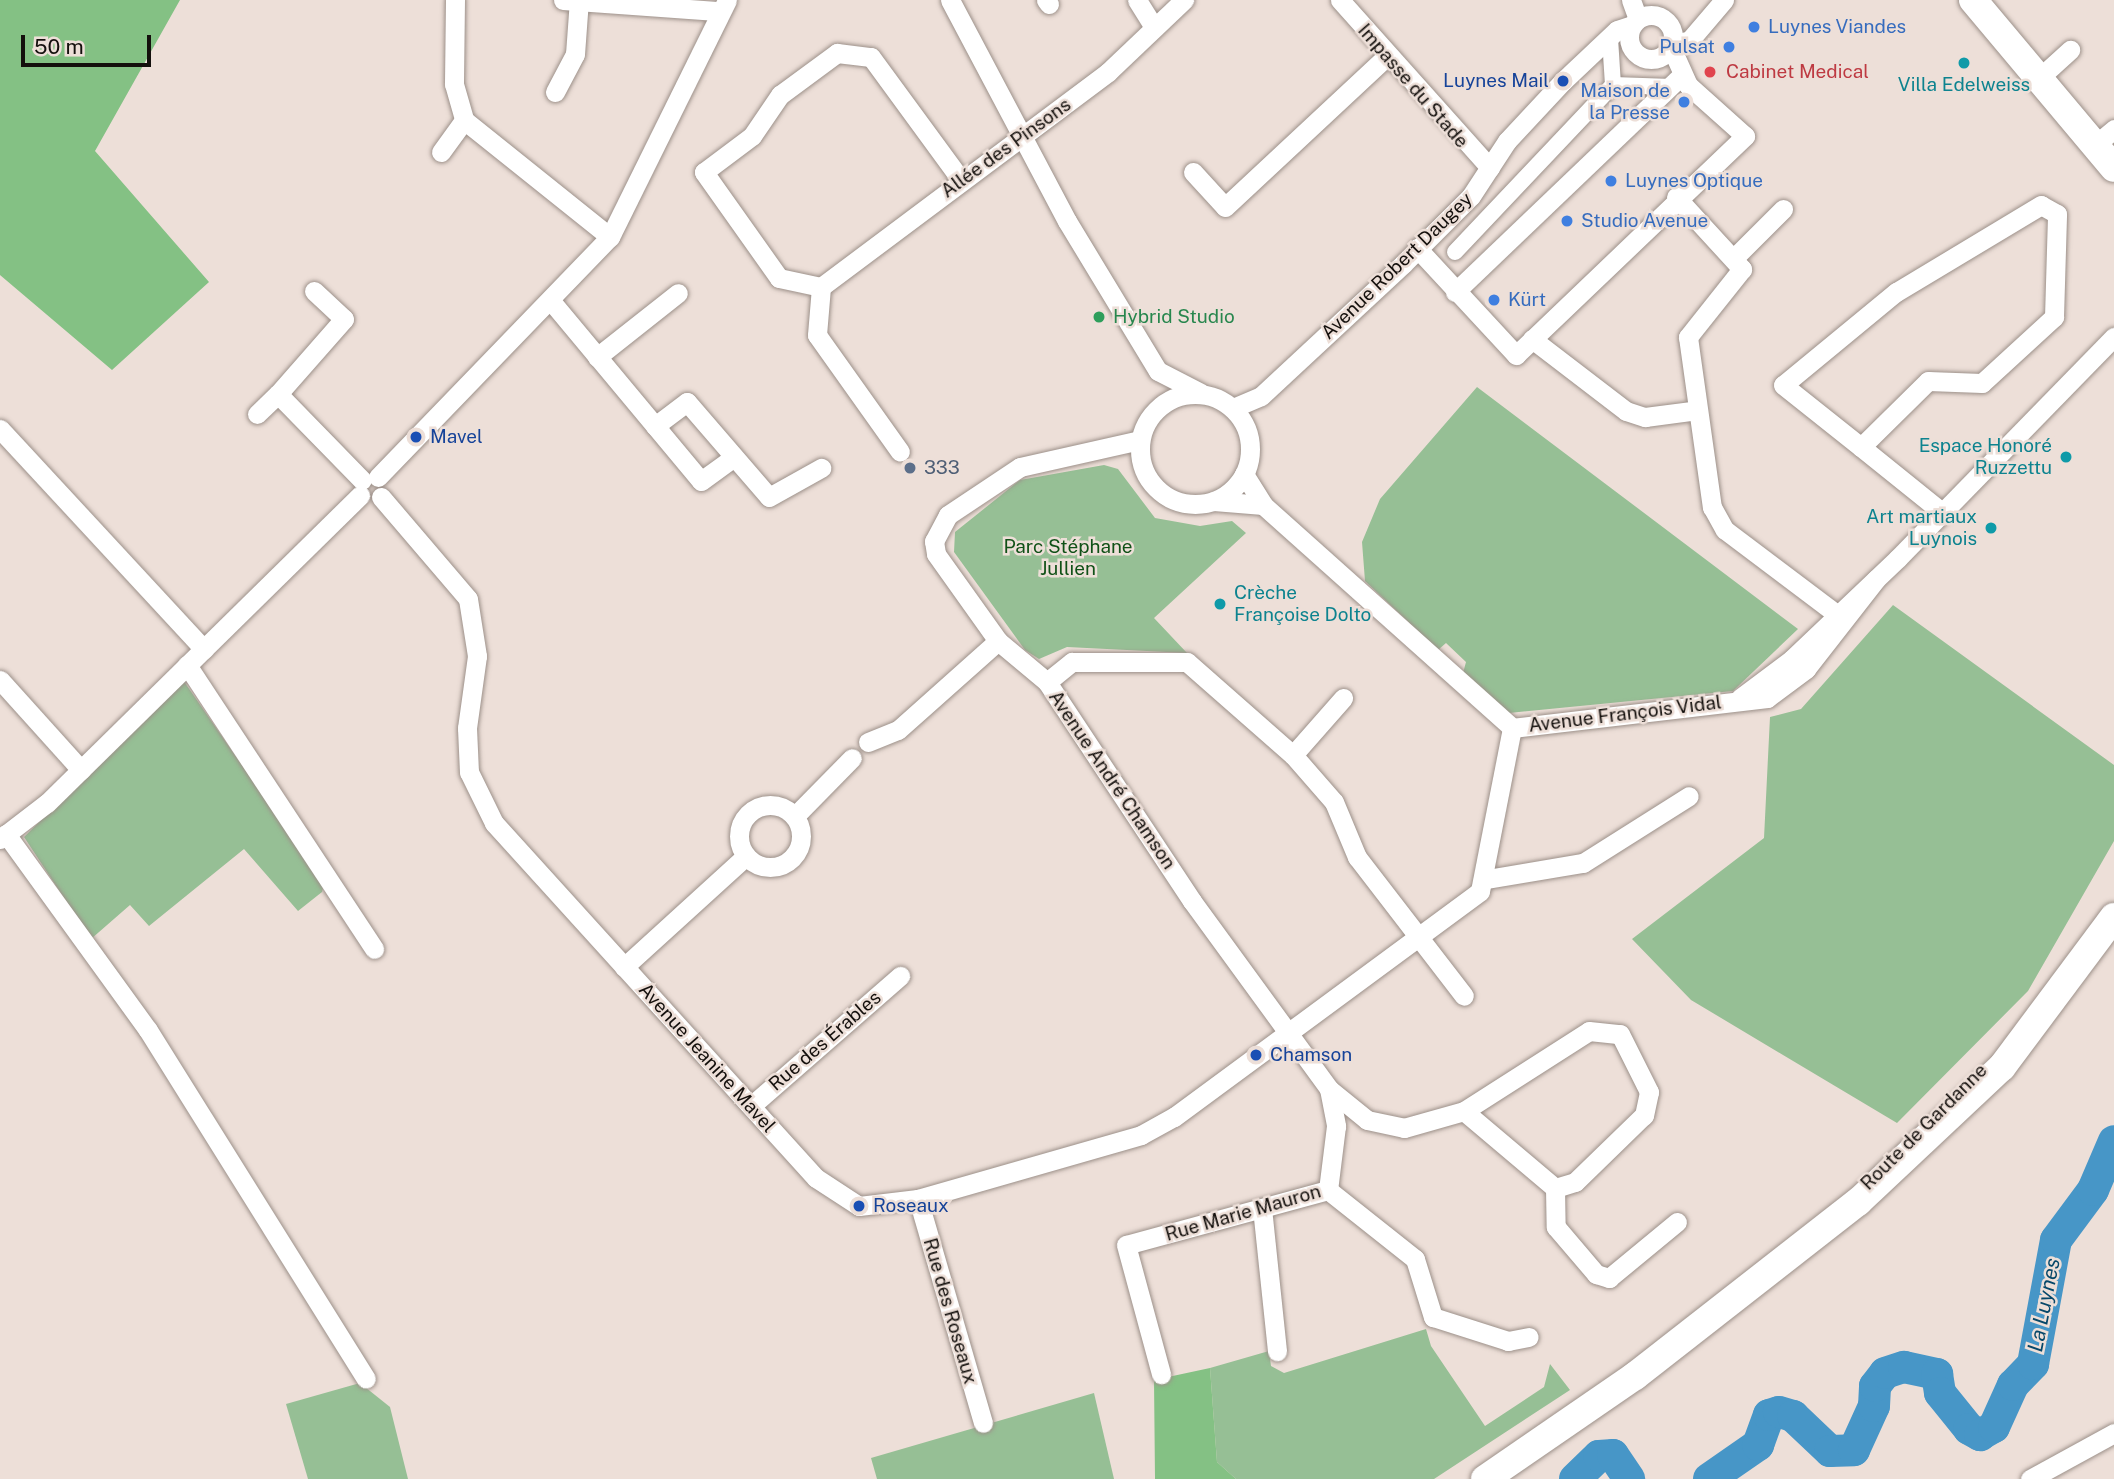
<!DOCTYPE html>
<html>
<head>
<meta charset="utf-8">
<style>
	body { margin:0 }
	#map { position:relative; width:2114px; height:1479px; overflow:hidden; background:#eddfd8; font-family:"Public Sans",sans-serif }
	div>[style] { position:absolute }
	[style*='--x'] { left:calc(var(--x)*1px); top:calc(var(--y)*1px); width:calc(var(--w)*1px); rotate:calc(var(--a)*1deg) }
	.green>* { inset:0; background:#96bf95 }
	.forest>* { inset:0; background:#84c184 }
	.river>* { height:32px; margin:-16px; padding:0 16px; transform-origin:16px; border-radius:16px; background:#4796c7 }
	.roads { filter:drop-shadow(0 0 2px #9c9089) drop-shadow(0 0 2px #9c9089) }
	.pedestrian>* { height:16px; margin:-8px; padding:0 8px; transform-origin:8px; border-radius:8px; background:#fff }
	.minor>* { height:19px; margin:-9.5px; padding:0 9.5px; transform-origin:9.5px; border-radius:9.5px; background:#fff }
	.minor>.ring { margin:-9.5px; padding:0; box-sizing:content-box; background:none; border:19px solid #fff; border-radius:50% }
	.secondary>* { height:28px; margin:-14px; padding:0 14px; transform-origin:14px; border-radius:14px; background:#fff }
	.dots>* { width:19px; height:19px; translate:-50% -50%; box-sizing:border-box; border:4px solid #eddfd8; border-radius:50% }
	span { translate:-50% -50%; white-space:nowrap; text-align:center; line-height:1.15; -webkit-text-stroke:5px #eddfd8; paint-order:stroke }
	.shop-label { font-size:19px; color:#366cbe }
	.left { translate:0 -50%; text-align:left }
	.right { translate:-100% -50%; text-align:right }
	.health-label { font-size:19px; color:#be3a42 }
	.transit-label { font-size:19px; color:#164399 }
	.culture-label { font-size:19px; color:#0d838f }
	.street-label { font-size:19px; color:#14100d }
	.leisure-label { font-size:19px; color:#27864d }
	.service-label { font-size:19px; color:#4e5e75 }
	.park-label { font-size:19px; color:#105117 }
	.water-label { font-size:21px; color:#064769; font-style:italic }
	.scale { position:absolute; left:21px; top:35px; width:130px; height:32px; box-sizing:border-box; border:4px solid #14100d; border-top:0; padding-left:9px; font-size:21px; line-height:24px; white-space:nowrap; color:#14100d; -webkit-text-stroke:5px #eddfd8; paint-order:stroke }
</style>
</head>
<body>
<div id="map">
	<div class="green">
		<div style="clip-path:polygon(1477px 387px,1798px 629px,1733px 691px,1509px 713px,1463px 673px,1466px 662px,1446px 643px,1438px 650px,1365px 581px,1362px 542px,1380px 499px)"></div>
		<div style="clip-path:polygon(1104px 465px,1118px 469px,1155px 518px,1200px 526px,1232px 521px,1246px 533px,1154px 618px,1187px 653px,1067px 647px,1039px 659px,1025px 650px,954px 552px,955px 532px,1020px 480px)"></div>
		<div style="clip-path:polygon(1893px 605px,2114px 765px,2114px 841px,2028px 991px,1897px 1123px,1691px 1000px,1632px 939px,1764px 838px,1770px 717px,1801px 709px)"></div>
		<div style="clip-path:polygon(183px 680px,324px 884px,322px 892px,298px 911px,244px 849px,149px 926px,130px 905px,91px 939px,24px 837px)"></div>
		<div style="clip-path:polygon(1426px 1329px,1431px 1346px,1485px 1426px,1544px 1387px,1550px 1364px,1570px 1390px,1434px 1479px,1236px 1479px,1217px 1462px,1210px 1368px,1269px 1351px,1271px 1366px,1284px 1373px)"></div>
		<div style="clip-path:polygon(360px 1383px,390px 1407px,408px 1479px,308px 1479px,286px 1404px)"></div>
		<div style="clip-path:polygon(1094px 1393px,1114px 1479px,877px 1479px,871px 1458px)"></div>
	</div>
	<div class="forest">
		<div style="clip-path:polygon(0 0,180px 0,95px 151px,209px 282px,112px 370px,0 275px)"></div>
		<div style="clip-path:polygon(1210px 1368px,1217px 1462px,1236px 1479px,1155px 1479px,1154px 1380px)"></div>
	</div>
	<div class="river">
		<div style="--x:1575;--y:1479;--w:33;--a:-44"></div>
		<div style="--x:1599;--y:1456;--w:14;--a:-4"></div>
		<div style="--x:1613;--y:1455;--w:29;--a:56"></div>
		<div style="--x:1709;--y:1479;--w:60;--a:-34.8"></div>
		<div style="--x:1758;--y:1445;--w:32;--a:-70"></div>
		<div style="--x:1769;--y:1415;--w:10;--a:-17"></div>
		<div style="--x:1779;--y:1412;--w:15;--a:16"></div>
		<div style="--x:1793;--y:1416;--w:51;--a:43.4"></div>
		<div style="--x:1830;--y:1451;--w:24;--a:-2"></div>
		<div style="--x:1854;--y:1450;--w:48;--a:-65.6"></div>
		<div style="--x:1874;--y:1406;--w:20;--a:-87"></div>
		<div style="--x:1875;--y:1386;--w:16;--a:-52"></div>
		<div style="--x:1885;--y:1373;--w:20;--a:-18"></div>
		<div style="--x:1904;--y:1367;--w:34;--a:12"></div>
		<div style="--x:1937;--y:1374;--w:19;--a:81"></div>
		<div style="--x:1940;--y:1393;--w:46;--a:51.1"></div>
		<div style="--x:1969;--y:1429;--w:13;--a:29"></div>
		<div style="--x:1980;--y:1435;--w:16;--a:-30"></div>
		<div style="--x:1994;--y:1427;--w:46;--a:-65.7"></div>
		<div style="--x:2013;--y:1385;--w:29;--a:-46"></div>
		<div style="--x:2033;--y:1364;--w:126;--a:-79.5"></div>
		<div style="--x:2056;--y:1240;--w:62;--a:-53.5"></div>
		<div style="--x:2093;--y:1190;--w:53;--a:-66.8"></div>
	</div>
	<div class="roads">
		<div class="pedestrian">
			<div style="--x:1613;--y:85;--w:59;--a:1.9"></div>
			<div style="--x:1455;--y:252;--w:230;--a:-46.6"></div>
			<div style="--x:1613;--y:85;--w:46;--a:-93.7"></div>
		</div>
		<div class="minor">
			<div style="--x:455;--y:0;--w:84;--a:90.7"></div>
			<div style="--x:454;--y:84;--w:37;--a:74"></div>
			<div style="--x:464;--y:120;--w:187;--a:38.7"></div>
			<div style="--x:563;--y:0;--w:154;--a:4.1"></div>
			<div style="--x:950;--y:0;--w:250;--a:62.1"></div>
			<div style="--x:1067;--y:221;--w:175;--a:58.8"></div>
			<div style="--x:1158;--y:371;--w:48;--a:27.1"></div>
			<div style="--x:1046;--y:0;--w:5;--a:53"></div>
			<div style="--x:1137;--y:0;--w:32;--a:58"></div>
			<div style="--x:1340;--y:0;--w:225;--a:48.2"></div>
			<div style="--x:1631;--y:0;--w:20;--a:70"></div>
			<div class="ring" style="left:1629px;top:15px;width:25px;height:25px"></div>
			<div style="--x:1673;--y:43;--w:16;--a:-7"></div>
			<div style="--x:1689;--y:41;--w:54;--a:-49.5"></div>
			<div style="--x:2037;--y:80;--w:45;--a:-42.3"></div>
			<div style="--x:555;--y:92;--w:43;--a:-62.2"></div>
			<div style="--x:575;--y:54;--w:54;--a:-85.8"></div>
			<div style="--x:2095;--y:145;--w:25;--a:-40"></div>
			<div style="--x:441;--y:152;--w:39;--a:-54"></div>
			<div style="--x:1193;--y:172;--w:47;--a:47.6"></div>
			<div style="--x:1225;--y:207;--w:220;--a:-43"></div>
			<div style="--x:1676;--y:197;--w:98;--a:47.5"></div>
			<div style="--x:1742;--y:269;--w:87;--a:128.5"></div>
			<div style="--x:1688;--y:337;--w:172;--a:82"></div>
			<div style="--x:1712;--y:507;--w:26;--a:61"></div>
			<div style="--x:1725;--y:530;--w:138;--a:37"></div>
			<div style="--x:1417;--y:248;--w:146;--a:47.2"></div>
			<div style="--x:1516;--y:355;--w:317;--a:-43.7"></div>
			<div style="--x:1745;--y:136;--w:76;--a:-138.2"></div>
			<div style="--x:1688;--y:85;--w:42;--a:-114.1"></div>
			<div style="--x:1735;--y:257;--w:68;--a:-45"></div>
			<div style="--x:821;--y:287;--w:43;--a:-167.9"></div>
			<div style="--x:779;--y:278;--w:130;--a:-125.3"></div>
			<div style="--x:704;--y:172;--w:60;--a:-36.9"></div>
			<div style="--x:752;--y:136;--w:50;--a:-55.7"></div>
			<div style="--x:780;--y:95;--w:71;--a:-36.4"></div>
			<div style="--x:837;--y:53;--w:34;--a:7"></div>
			<div style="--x:871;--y:57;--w:152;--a:53.8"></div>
			<div style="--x:821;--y:287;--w:359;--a:-36.8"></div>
			<div style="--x:1108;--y:72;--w:105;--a:-43.5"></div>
			<div style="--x:821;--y:287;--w:48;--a:94.8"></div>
			<div style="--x:817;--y:335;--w:143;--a:54.6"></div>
			<div style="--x:1455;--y:292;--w:313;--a:-43.7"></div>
			<div style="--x:551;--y:301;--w:234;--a:50.2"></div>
			<div style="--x:701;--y:481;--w:39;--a:-36"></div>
			<div style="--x:1532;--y:339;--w:118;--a:37.5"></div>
			<div style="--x:1626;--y:411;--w:20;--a:18"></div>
			<div style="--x:1645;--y:417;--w:53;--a:-7.5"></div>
			<div style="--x:597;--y:357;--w:103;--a:-38.3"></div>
			<div class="ring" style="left:1140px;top:394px;width:91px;height:91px"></div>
			<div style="--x:278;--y:394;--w:100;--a:-48.7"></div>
			<div style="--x:344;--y:319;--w:41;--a:-137"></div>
			<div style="--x:1233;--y:408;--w:30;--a:-23"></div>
			<div style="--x:1261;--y:396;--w:194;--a:-42.9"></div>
			<div style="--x:1403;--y:264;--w:96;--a:-45"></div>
			<div style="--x:1471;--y:196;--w:66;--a:-56.8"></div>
			<div style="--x:1507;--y:141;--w:82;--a:-47"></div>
			<div style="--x:1563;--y:81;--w:74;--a:-43.4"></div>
			<div style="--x:1617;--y:30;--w:16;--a:-18"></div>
			<div style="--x:257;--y:414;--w:29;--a:-44"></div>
			<div style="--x:278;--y:394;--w:120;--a:45.7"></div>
			<div style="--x:655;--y:426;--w:40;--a:-37"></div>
			<div style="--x:687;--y:402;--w:125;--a:49.2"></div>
			<div style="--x:769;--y:497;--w:60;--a:-29.1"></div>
			<div style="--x:0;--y:429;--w:300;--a:47.2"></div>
			<div style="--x:1140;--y:440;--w:123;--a:167.3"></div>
			<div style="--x:1020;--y:467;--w:87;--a:146.3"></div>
			<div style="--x:948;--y:515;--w:30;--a:118"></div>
			<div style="--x:934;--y:541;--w:13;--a:81"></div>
			<div style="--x:936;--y:554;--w:107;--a:54.5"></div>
			<div style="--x:998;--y:641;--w:64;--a:39.9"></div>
			<div style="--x:1047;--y:682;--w:263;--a:56.5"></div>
			<div style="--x:1192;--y:901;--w:233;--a:53.9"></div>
			<div style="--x:1329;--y:1089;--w:38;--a:79"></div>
			<div style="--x:1336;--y:1126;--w:64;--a:97.1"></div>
			<div style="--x:1328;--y:1190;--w:209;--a:164.8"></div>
			<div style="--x:1126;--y:1245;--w:134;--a:74.8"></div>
			<div style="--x:1861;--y:447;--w:94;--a:-44.6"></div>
			<div style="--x:1928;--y:381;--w:54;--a:2.1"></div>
			<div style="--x:1982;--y:383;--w:98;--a:-42.5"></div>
			<div style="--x:2054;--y:317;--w:103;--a:-88.3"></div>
			<div style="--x:2057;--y:214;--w:18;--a:-151"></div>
			<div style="--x:2041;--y:205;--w:169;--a:149"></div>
			<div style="--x:1896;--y:292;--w:146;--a:140.5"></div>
			<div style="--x:1783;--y:385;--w:100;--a:38.5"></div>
			<div style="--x:1861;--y:447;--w:105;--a:38.8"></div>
			<div style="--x:1244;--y:474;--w:36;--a:58"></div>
			<div style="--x:1263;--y:505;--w:334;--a:41.8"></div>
			<div style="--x:1512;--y:728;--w:257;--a:-6.7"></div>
			<div style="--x:1767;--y:698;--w:49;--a:-36.6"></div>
			<div style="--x:1806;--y:669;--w:114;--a:-52.1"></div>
			<div style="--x:378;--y:477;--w:334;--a:-46"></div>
			<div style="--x:610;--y:237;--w:264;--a:-63.7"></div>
			<div style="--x:381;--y:497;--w:134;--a:49.5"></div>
			<div style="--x:468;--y:599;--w:58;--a:81"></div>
			<div style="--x:477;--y:656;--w:73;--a:97.9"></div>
			<div style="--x:467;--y:728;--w:44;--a:87.4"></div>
			<div style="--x:469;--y:772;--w:57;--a:63.9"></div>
			<div style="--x:494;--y:823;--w:479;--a:47.8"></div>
			<div style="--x:816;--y:1178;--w:51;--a:33.1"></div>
			<div style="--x:859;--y:1206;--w:59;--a:-6.8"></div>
			<div style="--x:918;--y:1199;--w:232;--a:-16"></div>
			<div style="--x:1141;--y:1135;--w:38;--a:-29"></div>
			<div style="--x:1174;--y:1117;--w:380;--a:-36.4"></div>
			<div style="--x:1480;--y:891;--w:166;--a:-78.9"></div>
			<div style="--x:1214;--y:501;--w:49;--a:4.7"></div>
			<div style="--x:187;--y:665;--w:340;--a:56.6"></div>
			<div style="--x:0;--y:680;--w:121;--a:48"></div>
			<div style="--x:1047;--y:682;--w:32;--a:-39"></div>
			<div style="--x:1072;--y:662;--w:115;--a:0"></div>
			<div style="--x:1187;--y:662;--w:141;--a:41.3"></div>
			<div style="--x:1293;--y:755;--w:62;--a:48.9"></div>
			<div style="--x:1334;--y:802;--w:60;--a:67.3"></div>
			<div style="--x:1357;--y:857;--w:175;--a:52.4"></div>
			<div style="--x:1740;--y:698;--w:65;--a:-36.9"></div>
			<div style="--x:1792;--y:659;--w:146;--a:-43.6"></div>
			<div style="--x:1898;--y:558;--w:309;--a:-45.7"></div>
			<div style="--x:868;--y:742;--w:32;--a:-22"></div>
			<div style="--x:898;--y:730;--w:134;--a:-41.7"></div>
			<div style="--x:1293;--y:755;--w:76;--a:-48.7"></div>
			<div class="ring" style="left:739px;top:805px;width:43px;height:43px"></div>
			<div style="--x:795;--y:816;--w:81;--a:-45.5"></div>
			<div style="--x:6;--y:834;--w:242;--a:54.1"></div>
			<div style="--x:148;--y:1030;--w:411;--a:58"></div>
			<div style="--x:0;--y:839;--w:59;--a:-37.5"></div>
			<div style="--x:47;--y:803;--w:439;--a:-44.5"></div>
			<div style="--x:1487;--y:879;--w:97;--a:-9.5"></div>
			<div style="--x:1583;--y:863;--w:125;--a:-32.3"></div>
			<div style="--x:624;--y:967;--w:164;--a:-42.3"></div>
			<div style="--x:1329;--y:1089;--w:49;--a:39.2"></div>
			<div style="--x:1367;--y:1120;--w:38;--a:12"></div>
			<div style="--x:1404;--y:1128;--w:62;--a:-15.8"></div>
			<div style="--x:1464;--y:1111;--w:148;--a:-32.6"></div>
			<div style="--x:1589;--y:1031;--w:31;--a:6"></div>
			<div style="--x:1620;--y:1034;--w:65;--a:63.4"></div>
			<div style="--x:1649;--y:1092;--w:24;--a:102"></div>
			<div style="--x:1644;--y:1115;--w:96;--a:135.8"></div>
			<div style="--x:1575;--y:1182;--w:21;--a:163"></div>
			<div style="--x:1555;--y:1188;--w:119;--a:-139.8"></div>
			<div style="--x:751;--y:1106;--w:198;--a:-41.1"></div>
			<div style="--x:1555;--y:1188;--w:39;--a:89"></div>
			<div style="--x:1556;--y:1227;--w:62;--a:49.6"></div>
			<div style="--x:1596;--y:1274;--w:14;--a:17"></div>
			<div style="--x:1609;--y:1278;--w:88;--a:-39.5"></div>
			<div style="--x:1328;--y:1190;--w:111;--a:38.4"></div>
			<div style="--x:1415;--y:1259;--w:61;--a:72.8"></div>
			<div style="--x:1433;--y:1317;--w:79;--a:17.7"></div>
			<div style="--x:1508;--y:1341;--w:21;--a:-11"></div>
			<div style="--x:918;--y:1199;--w:233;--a:73.8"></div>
			<div style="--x:1262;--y:1208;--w:144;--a:84"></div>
			<div style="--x:2030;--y:1479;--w:96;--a:-28.7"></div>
		</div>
		<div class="secondary">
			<div style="--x:1973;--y:0;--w:219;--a:50"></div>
			<div style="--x:1485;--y:1479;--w:182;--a:-34.5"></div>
			<div style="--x:1635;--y:1376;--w:283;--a:-38"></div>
			<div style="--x:1858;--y:1202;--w:197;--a:-43.2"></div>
			<div style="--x:2002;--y:1067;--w:187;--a:-53.3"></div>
		</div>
	</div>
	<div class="dots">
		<div style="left:1754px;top:27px;background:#3f7fe0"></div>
		<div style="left:1729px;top:47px;background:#3f7fe0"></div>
		<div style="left:1964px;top:63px;background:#0f9aa8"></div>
		<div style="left:1710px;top:72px;background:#e0444e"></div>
		<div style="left:1563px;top:81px;background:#1a4fb4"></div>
		<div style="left:1684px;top:102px;background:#3f7fe0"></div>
		<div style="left:1611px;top:181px;background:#3f7fe0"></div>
		<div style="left:1567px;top:221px;background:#3f7fe0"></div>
		<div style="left:1494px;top:300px;background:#3f7fe0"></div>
		<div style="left:1099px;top:317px;background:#2e9e5b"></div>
		<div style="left:416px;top:437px;background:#1a4fb4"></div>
		<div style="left:2066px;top:457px;background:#0f9aa8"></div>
		<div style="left:910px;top:468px;background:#5c6f8a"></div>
		<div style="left:1991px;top:528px;background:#0f9aa8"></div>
		<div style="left:1220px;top:604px;background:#0f9aa8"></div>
		<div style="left:1256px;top:1055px;background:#1a4fb4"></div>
		<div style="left:859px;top:1206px;background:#1a4fb4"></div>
	</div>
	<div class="shop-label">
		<span class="left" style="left:1768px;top:27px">Luynes Viandes</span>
		<span class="right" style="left:1715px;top:47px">Pulsat</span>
		<span class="right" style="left:1670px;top:102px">Maison de<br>la Presse</span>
		<span class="left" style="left:1625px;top:181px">Luynes Optique</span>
		<span class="left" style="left:1581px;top:221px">Studio Avenue</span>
		<span class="left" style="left:1508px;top:300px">Kürt</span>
	</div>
	<div class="health-label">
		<span class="left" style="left:1726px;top:72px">Cabinet Medical</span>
	</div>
	<div class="transit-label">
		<span class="right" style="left:1549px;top:81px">Luynes Mail</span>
		<span class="left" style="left:430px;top:437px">Mavel</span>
		<span class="left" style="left:1270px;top:1055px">Chamson</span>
		<span class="left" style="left:873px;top:1206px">Roseaux</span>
	</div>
	<div class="culture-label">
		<span style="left:1964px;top:85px">Villa Edelweiss</span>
		<span class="right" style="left:2052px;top:457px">Espace Honoré<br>Ruzzettu</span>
		<span class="right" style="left:1977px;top:528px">Art martiaux<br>Luynois</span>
		<span class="left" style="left:1234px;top:604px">Crèche<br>Françoise Dolto</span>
	</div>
	<div class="street-label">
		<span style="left:1413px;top:86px;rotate:49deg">Impasse du Stade</span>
		<span style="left:1006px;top:148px;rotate:-36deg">Allée des Pinsons</span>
		<span style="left:1397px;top:266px;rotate:-44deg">Avenue Robert Daugey</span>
		<span style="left:1625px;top:714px;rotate:-7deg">Avenue François Vidal</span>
		<span style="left:1112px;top:780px;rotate:56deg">Avenue André Chamson</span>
		<span style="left:825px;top:1041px;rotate:-41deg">Rue des Érables</span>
		<span style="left:707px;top:1058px;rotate:48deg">Avenue Jeanine Mavel</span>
		<span style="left:1924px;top:1127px;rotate:-45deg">Route de Gardanne</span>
		<span style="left:1243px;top:1213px;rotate:-16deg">Rue Marie Mauron</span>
		<span style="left:950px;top:1311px;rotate:74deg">Rue des Roseaux</span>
	</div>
	<div class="leisure-label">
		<span class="left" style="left:1113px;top:317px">Hybrid Studio</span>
	</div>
	<div class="service-label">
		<span class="left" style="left:924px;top:468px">333</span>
	</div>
	<div class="park-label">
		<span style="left:1068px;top:558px">Parc Stéphane<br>Jullien</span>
	</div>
	<div class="water-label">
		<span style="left:2044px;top:1305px;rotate:-79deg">La Luynes</span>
	</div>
	<div class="scale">50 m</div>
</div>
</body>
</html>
